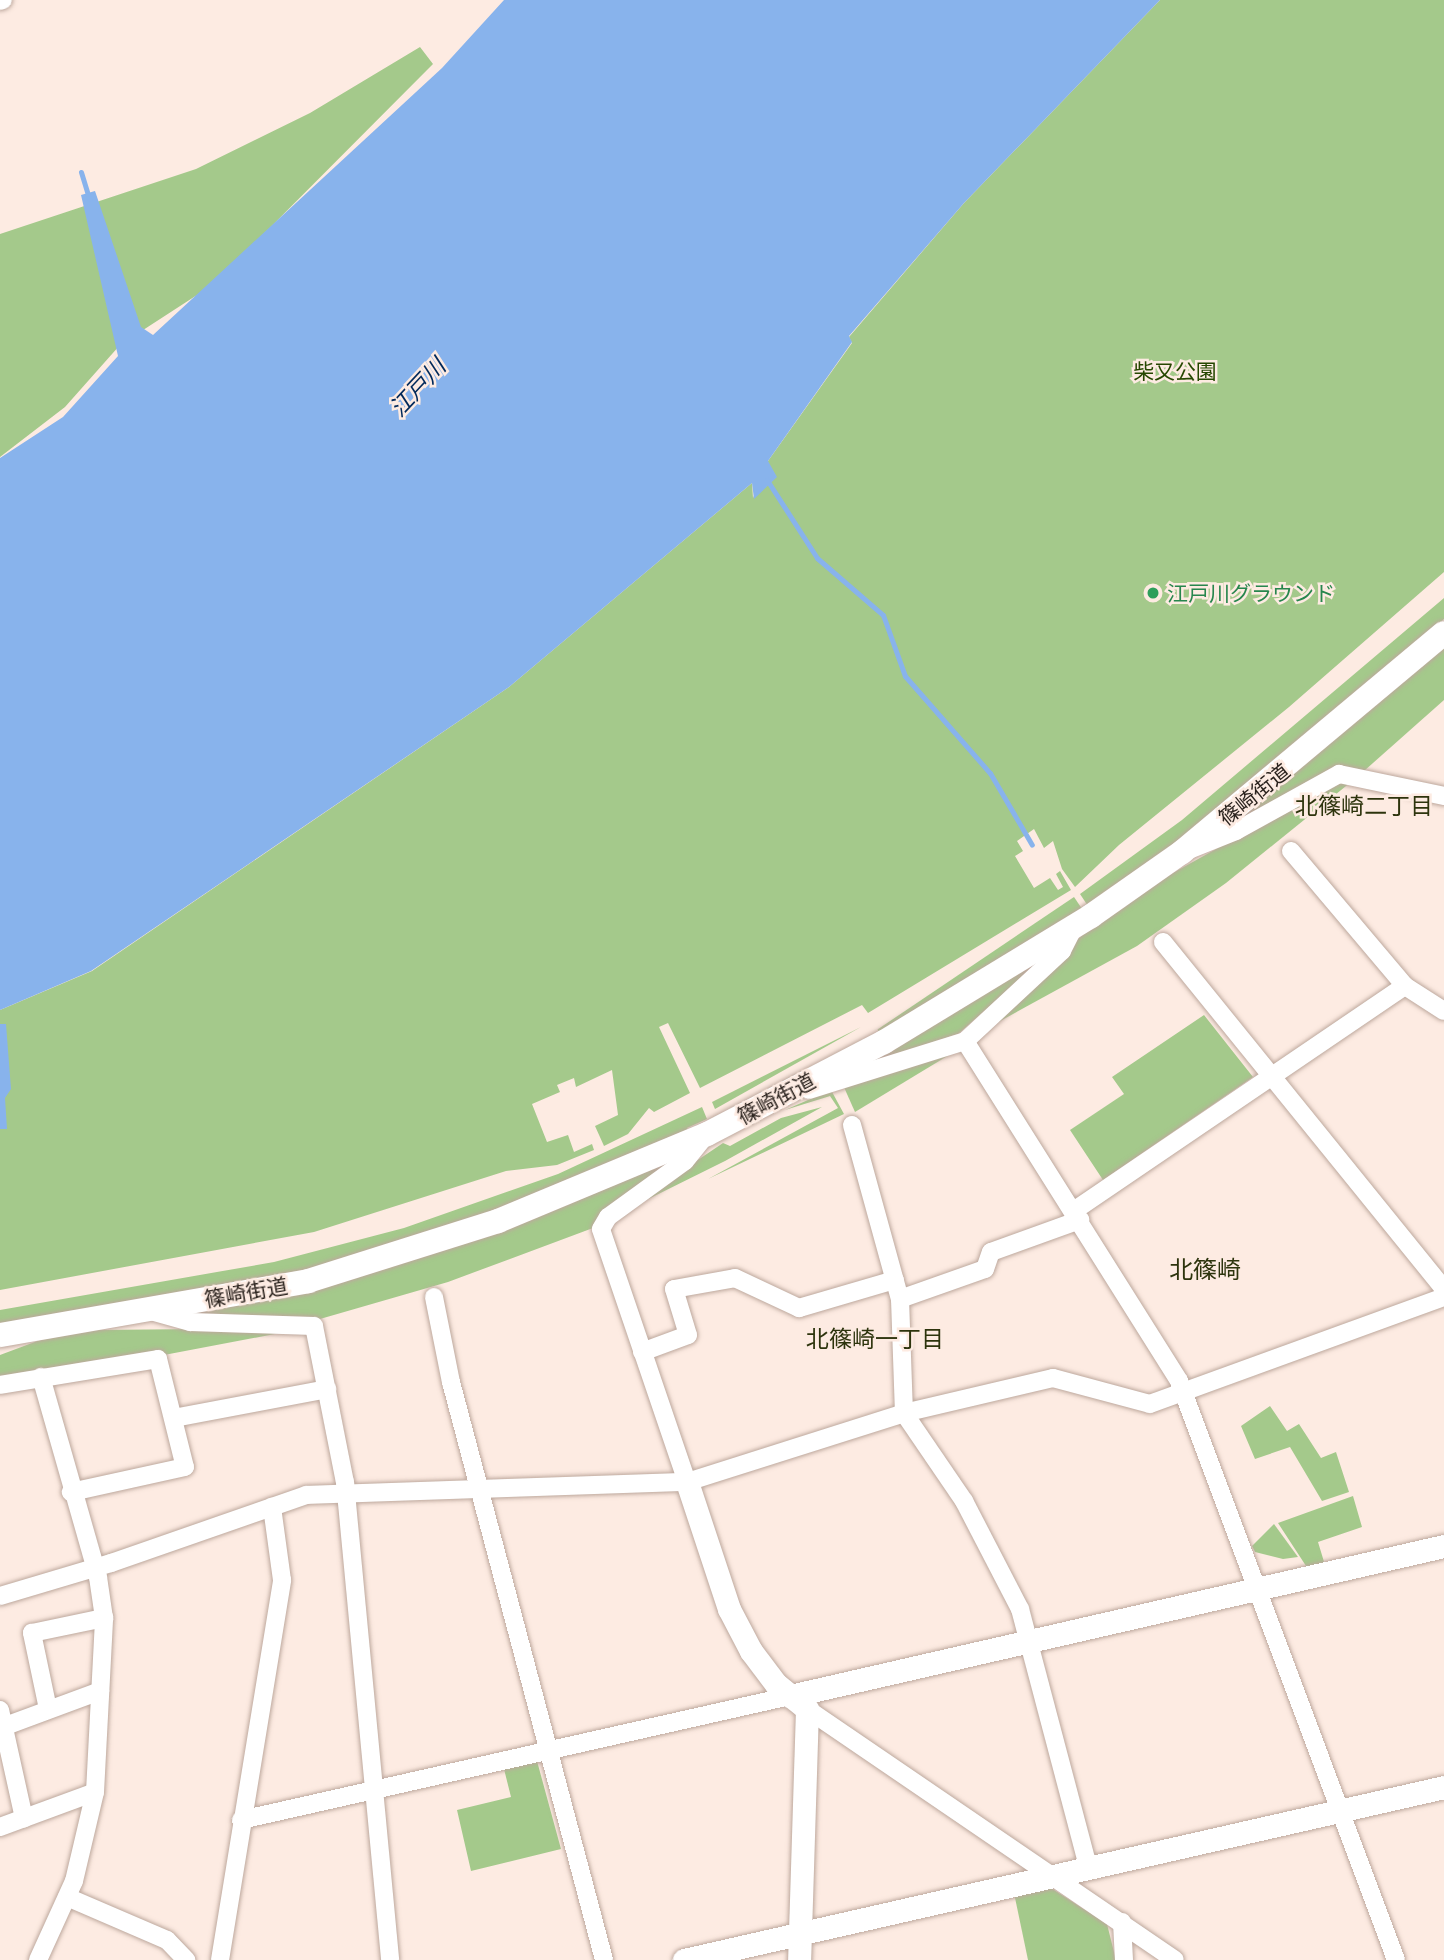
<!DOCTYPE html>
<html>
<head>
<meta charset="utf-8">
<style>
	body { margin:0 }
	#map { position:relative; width:1444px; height:1960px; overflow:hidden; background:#fdebe2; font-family:"IBM Plex Sans","Noto Sans JP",sans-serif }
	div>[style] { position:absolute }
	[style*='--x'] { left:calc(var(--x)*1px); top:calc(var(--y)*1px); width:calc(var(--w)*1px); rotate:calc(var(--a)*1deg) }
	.green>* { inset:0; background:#a4c98b; transform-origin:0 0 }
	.water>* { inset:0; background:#88b3ec }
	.stream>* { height:5px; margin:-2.5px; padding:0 2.5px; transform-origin:2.5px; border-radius:2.5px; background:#88b3ec }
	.roads { filter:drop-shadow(0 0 2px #bda89d) drop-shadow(0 0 2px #bda89d) }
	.minor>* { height:18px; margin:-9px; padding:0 9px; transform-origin:9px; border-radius:9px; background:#fff }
	.tertiary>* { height:23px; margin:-11.5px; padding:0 11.5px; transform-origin:11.5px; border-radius:11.5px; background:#fff }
	.secondary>* { height:24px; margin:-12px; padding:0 12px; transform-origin:12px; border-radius:12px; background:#fff }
	.dots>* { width:19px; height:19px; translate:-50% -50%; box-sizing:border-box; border:4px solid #fdebe2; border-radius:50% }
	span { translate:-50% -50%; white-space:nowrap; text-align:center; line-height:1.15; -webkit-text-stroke:5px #fdebe2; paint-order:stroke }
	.park-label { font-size:21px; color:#264701 }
	.leisure-label { font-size:21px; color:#27864d }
	.left { translate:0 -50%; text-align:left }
	.street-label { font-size:21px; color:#2b231e }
	.water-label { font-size:23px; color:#00295b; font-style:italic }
	.neighbourhood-label { font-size:23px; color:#2d340d }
	.quarter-label { font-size:24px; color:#2d340d }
</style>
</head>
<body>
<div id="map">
	<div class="green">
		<div style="clip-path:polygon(1160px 0,1444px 0,1444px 572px,1289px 707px,1119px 845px,1075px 887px,1062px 869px,1053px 841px,1044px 848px,1034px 829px,1017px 841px,1023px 851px,1015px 856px,1034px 888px,1050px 878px,1058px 890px,1063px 887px,1056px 874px,1060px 871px,1071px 890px,868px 1013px,862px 1005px,700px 1088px,668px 1023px,659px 1027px,690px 1093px,654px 1112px,649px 1108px,628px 1134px,604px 1146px,595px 1126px,618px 1115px,612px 1070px,576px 1087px,574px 1078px,557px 1085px,560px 1092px,532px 1104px,547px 1142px,568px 1135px,574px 1152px,592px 1144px,594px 1150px,557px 1165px,506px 1171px,314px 1232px,0 1290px,0 1010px,92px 971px,509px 687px,752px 483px,753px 498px,768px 461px,852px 343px,849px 337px,964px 203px)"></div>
		<div style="clip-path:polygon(420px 47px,433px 64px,214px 284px,120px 345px,65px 407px,0 457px,0 234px,196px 169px,310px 113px)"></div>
		<div style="clip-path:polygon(1444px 598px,1444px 619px,1309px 737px,1193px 832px,1088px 906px,1080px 894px,1182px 820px)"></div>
		<div style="clip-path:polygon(1444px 642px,1444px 700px,1364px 771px,1230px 827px)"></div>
		<div style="clip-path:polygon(1339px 781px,1351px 782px,1226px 883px,1137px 946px,982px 1031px,1092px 926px,1144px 889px)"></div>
		<div style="left:1074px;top:897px;width:14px;height:237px;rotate:56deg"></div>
		<div style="clip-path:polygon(1056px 948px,958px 1034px,843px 1073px)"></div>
		<div style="clip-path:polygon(1204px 1015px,1253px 1077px,1103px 1180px,1070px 1130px,1124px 1094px,1112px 1077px)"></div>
		<div style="clip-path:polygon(861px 1027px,715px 1109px,712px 1102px)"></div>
		<div style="clip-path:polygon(954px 1052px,855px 1112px,843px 1085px)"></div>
		<div style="clip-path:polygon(831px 1090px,844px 1114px,708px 1179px,838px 1108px,830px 1096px,785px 1110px)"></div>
		<div style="clip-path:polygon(702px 1107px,707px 1119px,687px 1128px,689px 1132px,530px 1199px,315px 1268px,0 1324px,0 1310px,274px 1262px,404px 1228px,558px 1174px)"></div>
		<div style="clip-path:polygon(822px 1107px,725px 1161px,618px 1214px,723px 1143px,730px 1146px,781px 1118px)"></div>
		<div style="clip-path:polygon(687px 1154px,601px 1214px,593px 1228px,448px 1282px,320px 1319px,194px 1315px,191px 1311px)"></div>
		<div style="clip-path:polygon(306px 1328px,164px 1355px,163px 1351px,0 1380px,0 1355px,48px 1337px,94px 1330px)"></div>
		<div style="clip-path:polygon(1270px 1406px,1287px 1431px,1299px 1424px,1321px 1458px,1336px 1452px,1349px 1492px,1322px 1501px,1290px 1447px,1255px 1459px,1241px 1426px)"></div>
		<div style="clip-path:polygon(1353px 1496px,1362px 1527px,1318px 1542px,1325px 1565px,1308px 1569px,1278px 1523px)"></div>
		<div style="clip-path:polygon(1274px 1524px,1298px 1557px,1283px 1559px,1255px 1552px,1252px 1546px)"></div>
		<div style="clip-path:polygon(537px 1761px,561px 1849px,471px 1871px,457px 1810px,511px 1797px,504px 1769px)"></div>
		<div style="clip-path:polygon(1051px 1888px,1107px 1924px,1116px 1960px,1028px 1960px,1014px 1893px)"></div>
	</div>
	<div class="water">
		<div style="clip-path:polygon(504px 0,1160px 0,964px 203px,849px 336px,852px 342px,768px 461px,777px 477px,754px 499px,752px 483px,509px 687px,91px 971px,0 1010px,0 458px,63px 417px,118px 356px,81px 195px,95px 191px,141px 327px,153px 335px,442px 68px)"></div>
		<div style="clip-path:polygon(0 1024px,6px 1024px,11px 1089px,5px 1098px,7px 1129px,0 1129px)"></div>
	</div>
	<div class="stream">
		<div style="--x:81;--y:172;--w:28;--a:73"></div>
		<div style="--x:767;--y:480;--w:93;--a:57.3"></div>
		<div style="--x:817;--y:558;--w:87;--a:40.8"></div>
		<div style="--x:883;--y:615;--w:65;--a:70.2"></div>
		<div style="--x:905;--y:676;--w:129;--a:48.8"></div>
		<div style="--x:990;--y:773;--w:83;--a:59.7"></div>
	</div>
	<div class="roads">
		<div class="minor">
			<div style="--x:0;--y:1;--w:3;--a:-18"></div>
			<div style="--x:1189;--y:850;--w:51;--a:-22"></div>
			<div style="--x:1236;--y:831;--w:118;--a:-29"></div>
			<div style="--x:1339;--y:774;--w:107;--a:11.8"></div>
			<div style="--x:1291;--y:851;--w:177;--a:49.8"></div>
			<div style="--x:1405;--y:986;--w:46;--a:32.7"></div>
			<div style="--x:1074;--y:927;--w:27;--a:117"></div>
			<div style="--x:1062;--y:951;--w:132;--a:137.1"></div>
			<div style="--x:965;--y:1041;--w:402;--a:57.8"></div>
			<div style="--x:1179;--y:1381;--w:618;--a:69.45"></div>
			<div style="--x:1163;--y:942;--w:447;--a:51"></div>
			<div style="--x:809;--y:1090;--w:164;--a:-17.4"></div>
			<div style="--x:852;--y:1125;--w:180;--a:74.6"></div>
			<div style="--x:900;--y:1299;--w:114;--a:88"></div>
			<div style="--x:904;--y:1413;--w:107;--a:55.7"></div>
			<div style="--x:964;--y:1501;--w:122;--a:62.6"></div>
			<div style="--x:1020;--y:1609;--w:267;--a:75.2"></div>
			<div style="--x:1075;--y:1210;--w:399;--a:-34.2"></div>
			<div style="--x:434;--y:1297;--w:87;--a:78.7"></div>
			<div style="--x:451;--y:1382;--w:598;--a:75.17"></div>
			<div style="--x:900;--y:1299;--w:90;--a:-19.4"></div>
			<div style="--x:985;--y:1269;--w:18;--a:-71"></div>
			<div style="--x:991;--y:1252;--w:95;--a:-19.8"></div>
			<div style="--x:151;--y:1311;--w:41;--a:15.8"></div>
			<div style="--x:190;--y:1322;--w:124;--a:1.8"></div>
			<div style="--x:314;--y:1326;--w:159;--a:78.8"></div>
			<div style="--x:345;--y:1482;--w:480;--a:84.6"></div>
			<div style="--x:642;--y:1352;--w:49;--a:-20.3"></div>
			<div style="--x:688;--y:1335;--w:48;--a:-106.9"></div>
			<div style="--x:674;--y:1289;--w:62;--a:-10.2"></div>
			<div style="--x:735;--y:1278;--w:71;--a:25.1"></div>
			<div style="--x:799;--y:1308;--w:100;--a:-16.3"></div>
			<div style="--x:0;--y:1385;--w:160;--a:-9.3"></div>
			<div style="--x:158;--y:1359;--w:111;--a:76"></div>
			<div style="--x:185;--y:1467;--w:117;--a:167.6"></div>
			<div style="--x:174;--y:1418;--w:156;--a:-10.7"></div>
			<div style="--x:687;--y:1482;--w:267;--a:-108.8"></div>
			<div style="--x:601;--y:1229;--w:14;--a:-60"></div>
			<div style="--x:608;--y:1217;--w:95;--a:-36"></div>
			<div style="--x:685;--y:1161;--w:33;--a:-51"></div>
			<div style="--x:0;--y:1596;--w:116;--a:-16.6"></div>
			<div style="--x:111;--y:1563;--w:207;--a:-19.2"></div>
			<div style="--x:306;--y:1495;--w:381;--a:-2"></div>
			<div style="--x:687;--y:1482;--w:228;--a:-17.6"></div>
			<div style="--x:904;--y:1413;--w:153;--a:-13.2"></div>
			<div style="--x:1053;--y:1378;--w:100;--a:15"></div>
			<div style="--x:1150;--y:1404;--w:313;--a:-20"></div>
			<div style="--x:48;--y:1709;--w:78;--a:-101.9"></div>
			<div style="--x:32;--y:1633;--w:74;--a:-11.8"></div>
			<div style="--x:807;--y:1709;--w:445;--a:34.3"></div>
			<div style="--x:0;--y:1710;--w:111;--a:77.5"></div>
			<div style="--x:0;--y:1728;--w:107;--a:-20.3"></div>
			<div style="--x:241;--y:1820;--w:563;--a:-12.73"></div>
			<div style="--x:0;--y:1827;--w:101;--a:-20.2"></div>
			<div style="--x:67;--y:1897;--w:109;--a:23.3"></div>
			<div style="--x:167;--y:1940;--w:28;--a:46"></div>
			<div style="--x:1122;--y:1922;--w:38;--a:87"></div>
			<div style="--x:38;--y:1960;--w:87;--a:-65.5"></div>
			<div style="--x:74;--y:1881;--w:91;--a:-76.7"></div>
			<div style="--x:95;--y:1792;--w:174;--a:-87"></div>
			<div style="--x:104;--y:1618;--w:41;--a:-98.3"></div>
			<div style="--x:98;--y:1577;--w:208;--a:-105.9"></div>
			<div style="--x:220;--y:1960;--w:385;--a:-80.7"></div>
			<div style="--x:282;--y:1580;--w:74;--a:-97.8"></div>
		</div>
		<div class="tertiary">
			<div style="--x:687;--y:1482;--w:134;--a:71.7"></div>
			<div style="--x:729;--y:1609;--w:47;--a:62.4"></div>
			<div style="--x:751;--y:1651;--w:41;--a:52.9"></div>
			<div style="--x:776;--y:1684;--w:40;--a:39"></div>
			<div style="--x:807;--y:1709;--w:251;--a:91.8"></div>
			<div style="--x:790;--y:1696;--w:671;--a:-12.92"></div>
			<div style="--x:684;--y:1960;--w:779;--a:-12.82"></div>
		</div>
		<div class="secondary">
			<div style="--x:0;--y:1335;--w:313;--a:-9.9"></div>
			<div style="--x:308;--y:1281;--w:199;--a:-17.5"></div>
			<div style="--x:498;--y:1221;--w:226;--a:-22.6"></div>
			<div style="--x:707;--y:1134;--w:199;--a:-27.5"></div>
			<div style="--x:884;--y:1042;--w:242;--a:-31.3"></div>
			<div style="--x:1091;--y:916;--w:111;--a:-35.1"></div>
			<div style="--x:1182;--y:852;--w:341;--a:-39.9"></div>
		</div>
	</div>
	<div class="dots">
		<div style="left:1153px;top:593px;background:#2e9e5b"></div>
	</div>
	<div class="park-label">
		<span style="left:1175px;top:371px">柴又公園</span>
	</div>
	<div class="leisure-label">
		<span class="left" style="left:1167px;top:593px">江戸川グラウンド</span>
	</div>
	<div class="street-label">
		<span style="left:1254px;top:794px;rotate:-39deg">篠崎街道</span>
		<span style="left:776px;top:1098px;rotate:-28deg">篠崎街道</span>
		<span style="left:246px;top:1292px;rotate:-10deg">篠崎街道</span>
	</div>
	<div class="water-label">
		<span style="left:417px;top:387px;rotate:-47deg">江戸川</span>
	</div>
	<div class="neighbourhood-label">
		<span style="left:1364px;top:805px">北篠崎二丁目</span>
		<span style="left:875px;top:1338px">北篠崎一丁目</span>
	</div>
	<div class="quarter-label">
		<span style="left:1205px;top:1270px">北篠崎</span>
	</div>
</div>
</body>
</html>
